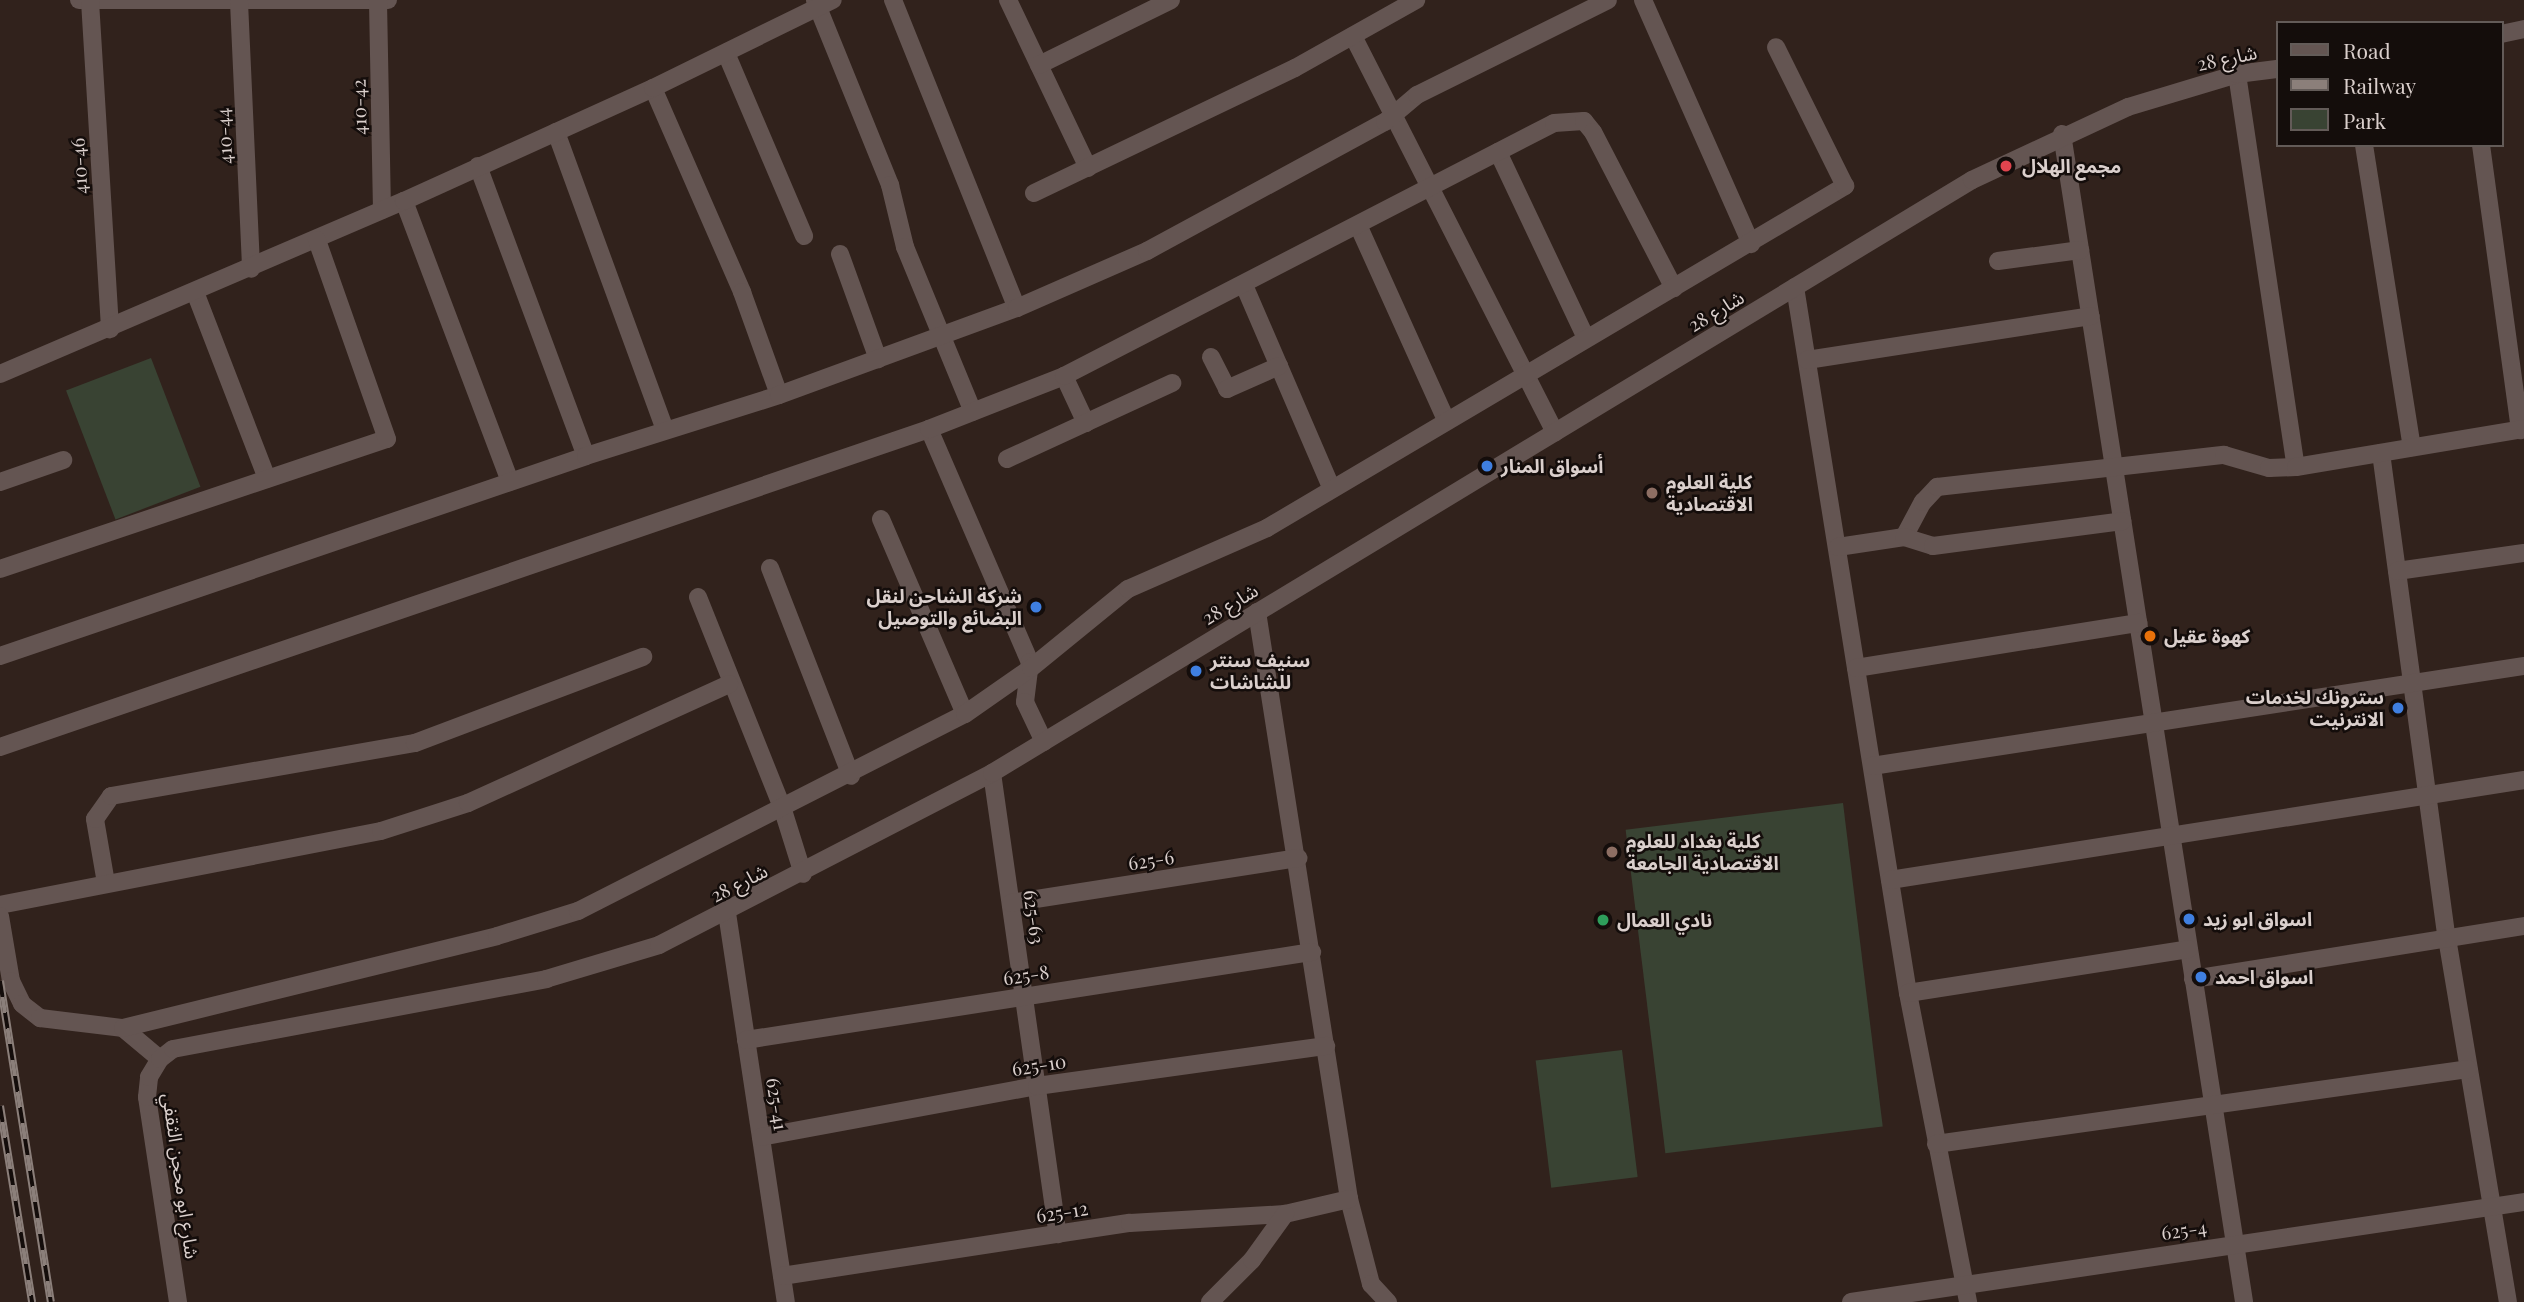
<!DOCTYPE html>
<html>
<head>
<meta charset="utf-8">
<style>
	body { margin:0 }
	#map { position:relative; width:2524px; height:1302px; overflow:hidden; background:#31221c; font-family:"Playfair Display","Noto Sans Arabic",serif }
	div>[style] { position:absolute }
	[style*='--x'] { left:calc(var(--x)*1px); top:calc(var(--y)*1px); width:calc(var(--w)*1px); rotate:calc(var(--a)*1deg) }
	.green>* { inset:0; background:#394333; transform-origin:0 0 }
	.minor>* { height:18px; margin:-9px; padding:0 9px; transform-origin:9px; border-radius:9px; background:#645552 }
	.rail>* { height:8px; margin-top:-4px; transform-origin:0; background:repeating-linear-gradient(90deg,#140d0b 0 16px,#8b7f7a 0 32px); box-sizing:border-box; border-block:2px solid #8b7f7a }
	.dots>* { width:19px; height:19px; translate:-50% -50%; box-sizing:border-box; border:4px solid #140d0b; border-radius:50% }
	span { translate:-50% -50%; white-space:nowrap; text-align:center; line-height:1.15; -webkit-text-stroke:5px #140d0b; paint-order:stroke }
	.street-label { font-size:19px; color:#dacfcc }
	.poi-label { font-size:19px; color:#dacfcc; font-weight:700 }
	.left { translate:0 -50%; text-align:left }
	.right { translate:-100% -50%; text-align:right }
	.legend { position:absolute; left:2276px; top:21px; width:228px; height:126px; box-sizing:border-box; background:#140d0b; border:2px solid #635b58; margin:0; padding:9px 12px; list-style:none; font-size:21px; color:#dacfcc }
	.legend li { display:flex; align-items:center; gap:14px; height:35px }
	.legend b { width:35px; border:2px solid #635b58 }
</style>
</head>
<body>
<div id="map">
	<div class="green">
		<div style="left:151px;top:358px;width:138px;height:91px;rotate:69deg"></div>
		<div style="left:1843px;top:803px;width:326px;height:219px;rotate:83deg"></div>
		<div style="left:1622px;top:1050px;width:128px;height:87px;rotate:83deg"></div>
	</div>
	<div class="minor">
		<div style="--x:79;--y:0;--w:309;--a:0"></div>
		<div style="--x:815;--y:0;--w:200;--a:67.9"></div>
		<div style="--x:890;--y:185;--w:64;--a:76.4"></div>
		<div style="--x:905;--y:247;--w:178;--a:67.6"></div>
		<div style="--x:893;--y:0;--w:332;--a:68.1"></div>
		<div style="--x:1008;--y:0;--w:186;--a:64.5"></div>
		<div style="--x:1643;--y:0;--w:267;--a:66.1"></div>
		<div style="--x:90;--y:1;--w:329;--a:86.5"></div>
		<div style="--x:239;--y:2;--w:267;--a:87.4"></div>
		<div style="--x:378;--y:2;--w:208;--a:88.9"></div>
		<div style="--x:2501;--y:34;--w:24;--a:-12"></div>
		<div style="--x:1353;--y:36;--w:445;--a:63"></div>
		<div style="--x:726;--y:53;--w:199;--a:66.9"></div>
		<div style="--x:1039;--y:65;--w:147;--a:-26.2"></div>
		<div style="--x:2237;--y:74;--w:397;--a:81.5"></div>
		<div style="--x:653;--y:88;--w:223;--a:66.4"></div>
		<div style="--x:742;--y:292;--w:109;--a:70.2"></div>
		<div style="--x:556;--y:132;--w:317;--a:69.9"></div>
		<div style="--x:2062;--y:134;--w:1182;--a:81.14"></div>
		<div style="--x:2364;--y:145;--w:306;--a:81"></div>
		<div style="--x:2481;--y:145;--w:288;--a:82.2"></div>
		<div style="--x:1498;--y:152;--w:206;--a:64.7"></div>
		<div style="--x:478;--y:166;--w:309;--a:69.6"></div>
		<div style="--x:1034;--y:193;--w:289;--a:-25.6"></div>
		<div style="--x:1295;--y:68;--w:139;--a:-29.3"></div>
		<div style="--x:404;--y:201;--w:300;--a:69.3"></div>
		<div style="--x:1358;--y:225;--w:214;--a:65.7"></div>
		<div style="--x:840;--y:254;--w:112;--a:70.1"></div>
		<div style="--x:1998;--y:261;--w:83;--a:-7.6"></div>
		<div style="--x:1244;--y:285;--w:222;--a:66.7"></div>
		<div style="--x:1795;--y:287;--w:715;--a:80.91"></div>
		<div style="--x:1908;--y:993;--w:315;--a:79"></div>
		<div style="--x:195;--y:292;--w:200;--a:68.9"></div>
		<div style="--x:1211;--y:357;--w:36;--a:63"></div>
		<div style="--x:1227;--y:389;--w:57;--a:-23.9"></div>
		<div style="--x:1807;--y:360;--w:287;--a:-8.8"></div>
		<div style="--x:0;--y:374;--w:439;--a:-23.2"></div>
		<div style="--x:404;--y:201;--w:273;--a:-24.4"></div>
		<div style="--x:653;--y:88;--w:200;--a:-26.1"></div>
		<div style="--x:1064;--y:376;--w:52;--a:64.9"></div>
		<div style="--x:929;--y:429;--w:254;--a:66.6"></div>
		<div style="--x:1030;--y:662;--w:40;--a:97.1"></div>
		<div style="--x:1025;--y:702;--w:44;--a:64.6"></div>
		<div style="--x:2381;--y:453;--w:489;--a:82.3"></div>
		<div style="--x:2447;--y:938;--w:369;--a:80.5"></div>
		<div style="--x:1007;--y:459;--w:182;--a:-24.7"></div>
		<div style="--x:0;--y:482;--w:67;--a:-19.2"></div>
		<div style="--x:881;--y:519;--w:212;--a:66.7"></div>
		<div style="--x:1904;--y:537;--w:40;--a:-62"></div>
		<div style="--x:1923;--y:502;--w:21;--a:-47"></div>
		<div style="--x:1937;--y:487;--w:289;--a:-6.4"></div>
		<div style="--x:2224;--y:455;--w:47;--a:16.1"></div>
		<div style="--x:2269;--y:468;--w:27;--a:-2"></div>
		<div style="--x:2296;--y:467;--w:231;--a:-9.5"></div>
		<div style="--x:1838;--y:547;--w:67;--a:-8.6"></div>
		<div style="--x:1904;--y:537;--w:30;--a:17"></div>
		<div style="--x:1933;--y:546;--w:191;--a:-7.5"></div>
		<div style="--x:770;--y:568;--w:223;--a:68.7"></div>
		<div style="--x:0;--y:569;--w:408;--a:-18.6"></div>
		<div style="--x:387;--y:439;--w:211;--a:-109.4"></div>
		<div style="--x:2397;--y:571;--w:128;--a:-8.1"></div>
		<div style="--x:698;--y:597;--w:226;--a:68.2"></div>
		<div style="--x:782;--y:807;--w:70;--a:72.6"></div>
		<div style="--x:1257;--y:612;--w:594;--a:81.09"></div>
		<div style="--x:1349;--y:1199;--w:88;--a:75.5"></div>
		<div style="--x:1371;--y:1284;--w:25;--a:47"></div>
		<div style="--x:0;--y:656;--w:619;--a:-18.84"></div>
		<div style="--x:586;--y:456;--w:202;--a:-17.5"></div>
		<div style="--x:779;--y:395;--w:253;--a:-20.1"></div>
		<div style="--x:1017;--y:308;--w:142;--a:-23.7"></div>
		<div style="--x:1147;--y:251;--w:271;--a:-28.5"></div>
		<div style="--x:1385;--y:122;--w:42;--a:-40.2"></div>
		<div style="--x:1417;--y:95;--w:213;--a:-26.4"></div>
		<div style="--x:1856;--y:668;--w:286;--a:-9.1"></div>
		<div style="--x:0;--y:747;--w:982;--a:-18.9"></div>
		<div style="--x:929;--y:429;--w:145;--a:-21.4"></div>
		<div style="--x:1064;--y:376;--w:551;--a:-27.31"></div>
		<div style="--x:1554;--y:123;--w:30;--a:-4"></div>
		<div style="--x:1584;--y:121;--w:14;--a:51"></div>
		<div style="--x:1593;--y:132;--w:176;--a:62.6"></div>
		<div style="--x:1872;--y:766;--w:660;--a:-8.72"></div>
		<div style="--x:992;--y:773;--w:466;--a:81.9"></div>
		<div style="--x:1890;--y:880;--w:642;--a:-8.96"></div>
		<div style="--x:106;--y:883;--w:65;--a:-99.8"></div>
		<div style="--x:95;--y:819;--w:28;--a:-55"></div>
		<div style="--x:111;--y:796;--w:309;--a:-9.9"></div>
		<div style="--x:415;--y:743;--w:244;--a:-20.7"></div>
		<div style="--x:1011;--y:903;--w:291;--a:-8.9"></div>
		<div style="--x:0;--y:905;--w:388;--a:-11"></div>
		<div style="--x:381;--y:831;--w:91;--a:-17.8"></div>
		<div style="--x:468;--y:803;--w:287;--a:-24.5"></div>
		<div style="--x:727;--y:913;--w:393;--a:81.4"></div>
		<div style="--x:0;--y:916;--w:66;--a:80.4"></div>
		<div style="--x:11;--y:981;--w:25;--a:64"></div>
		<div style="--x:22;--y:1004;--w:23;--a:38"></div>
		<div style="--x:40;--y:1018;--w:84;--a:6.9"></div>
		<div style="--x:123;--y:1028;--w:48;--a:40"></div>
		<div style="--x:2193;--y:979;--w:335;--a:-9.1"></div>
		<div style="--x:1908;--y:993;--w:284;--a:-8.9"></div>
		<div style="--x:123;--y:1028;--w:385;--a:-13.8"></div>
		<div style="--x:497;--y:936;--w:85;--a:-17.2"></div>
		<div style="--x:578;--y:911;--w:434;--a:-27"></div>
		<div style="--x:965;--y:714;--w:80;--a:-34.9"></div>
		<div style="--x:1031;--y:668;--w:125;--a:-39.2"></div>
		<div style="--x:1128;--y:589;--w:152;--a:-23.7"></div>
		<div style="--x:1267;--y:528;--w:672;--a:-30.61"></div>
		<div style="--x:1845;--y:186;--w:155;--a:-116.4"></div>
		<div style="--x:746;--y:1040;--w:573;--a:-8.84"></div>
		<div style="--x:761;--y:1137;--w:281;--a:-10.5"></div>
		<div style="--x:1037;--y:1086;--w:292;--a:-7.9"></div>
		<div style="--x:1936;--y:1144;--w:537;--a:-8.02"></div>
		<div style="--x:782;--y:1276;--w:352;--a:-8.7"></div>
		<div style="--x:1130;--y:1223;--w:155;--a:-3.3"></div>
		<div style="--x:1285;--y:1214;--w:66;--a:-13.2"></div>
		<div style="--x:178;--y:1302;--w:207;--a:-98.6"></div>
		<div style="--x:147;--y:1097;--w:20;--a:-84"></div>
		<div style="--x:149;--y:1077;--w:21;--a:-59"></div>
		<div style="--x:160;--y:1059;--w:16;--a:-38"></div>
		<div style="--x:173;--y:1049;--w:380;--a:-10.6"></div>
		<div style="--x:546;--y:979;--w:118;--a:-16.7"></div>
		<div style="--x:659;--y:945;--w:375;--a:-27.3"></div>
		<div style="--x:992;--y:773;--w:1145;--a:-31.18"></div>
		<div style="--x:1972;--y:180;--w:172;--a:-25.1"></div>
		<div style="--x:2128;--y:107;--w:114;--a:-16.8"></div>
		<div style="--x:2237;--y:74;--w:40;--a:-7.1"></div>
		<div style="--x:1210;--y:1302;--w:59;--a:-45"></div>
		<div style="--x:1252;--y:1260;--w:57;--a:-54.3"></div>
		<div style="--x:1851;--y:1302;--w:680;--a:-8.45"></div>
	</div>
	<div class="rail">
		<div style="--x:0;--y:981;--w:325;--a:81"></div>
		<div style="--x:0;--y:1106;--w:199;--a:80.7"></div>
	</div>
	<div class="dots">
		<div style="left:2006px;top:166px;background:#e0444e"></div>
		<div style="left:1487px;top:466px;background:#3f7fe0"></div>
		<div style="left:1652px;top:493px;background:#8d6e63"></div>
		<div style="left:1036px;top:607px;background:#3f7fe0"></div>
		<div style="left:2150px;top:636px;background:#e8710a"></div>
		<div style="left:1196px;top:671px;background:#3f7fe0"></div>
		<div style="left:2398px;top:708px;background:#3f7fe0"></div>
		<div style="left:1612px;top:852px;background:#8d6e63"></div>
		<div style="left:2189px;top:919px;background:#3f7fe0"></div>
		<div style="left:1603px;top:920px;background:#2e9e5b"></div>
		<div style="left:2201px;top:977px;background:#3f7fe0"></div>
	</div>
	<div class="street-label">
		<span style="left:2227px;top:58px;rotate:-12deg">شارع 28</span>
		<span style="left:359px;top:107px;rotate:-91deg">410-42</span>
		<span style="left:224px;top:136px;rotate:-93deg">410-44</span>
		<span style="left:79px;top:166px;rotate:-93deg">410-46</span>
		<span style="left:1716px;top:311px;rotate:-31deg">شارع 28</span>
		<span style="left:1230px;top:604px;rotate:-31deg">شارع 28</span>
		<span style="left:1151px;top:860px;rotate:-9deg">625-6</span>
		<span style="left:739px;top:883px;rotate:-27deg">شارع 28</span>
		<span style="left:1034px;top:917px;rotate:82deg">625-63</span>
		<span style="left:1026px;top:975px;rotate:-9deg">625-8</span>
		<span style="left:1039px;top:1065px;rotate:-9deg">625-10</span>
		<span style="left:777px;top:1104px;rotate:81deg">625-41</span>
		<span style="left:181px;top:1176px;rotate:82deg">شارع ابو محجن الثقفي</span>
		<span style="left:1062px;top:1212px;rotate:-9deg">625-12</span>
		<span style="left:2184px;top:1230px;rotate:-8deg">625-4</span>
	</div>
	<div class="poi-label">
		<span class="left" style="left:2022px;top:166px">مجمع الهلال</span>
		<span class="left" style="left:1501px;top:466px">أسواق المنار</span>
		<span class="left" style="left:1666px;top:493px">كلية العلوم<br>الاقتصادية</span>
		<span class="right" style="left:1022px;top:607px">شركة الشاحن لنقل<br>البضائع والتوصيل</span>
		<span class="left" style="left:2164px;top:636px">كهوة عقيل</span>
		<span class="left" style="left:1210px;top:671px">سنيف سنتر<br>للشاشات</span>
		<span class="right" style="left:2384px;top:708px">سترونك لخدمات<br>الانترنيت</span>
		<span class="left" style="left:1626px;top:852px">كلية بغداد للعلوم<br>الاقتصادية الجامعة</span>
		<span class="left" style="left:2203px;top:919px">اسواق ابو زيد</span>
		<span class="left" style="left:1617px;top:920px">نادي العمال</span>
		<span class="left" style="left:2215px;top:977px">اسواق احمد</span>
	</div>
	<ul class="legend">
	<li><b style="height:9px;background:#645552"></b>Road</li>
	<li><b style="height:9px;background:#8b7f7a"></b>Railway</li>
	<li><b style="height:19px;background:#394333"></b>Park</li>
	</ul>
</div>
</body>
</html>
